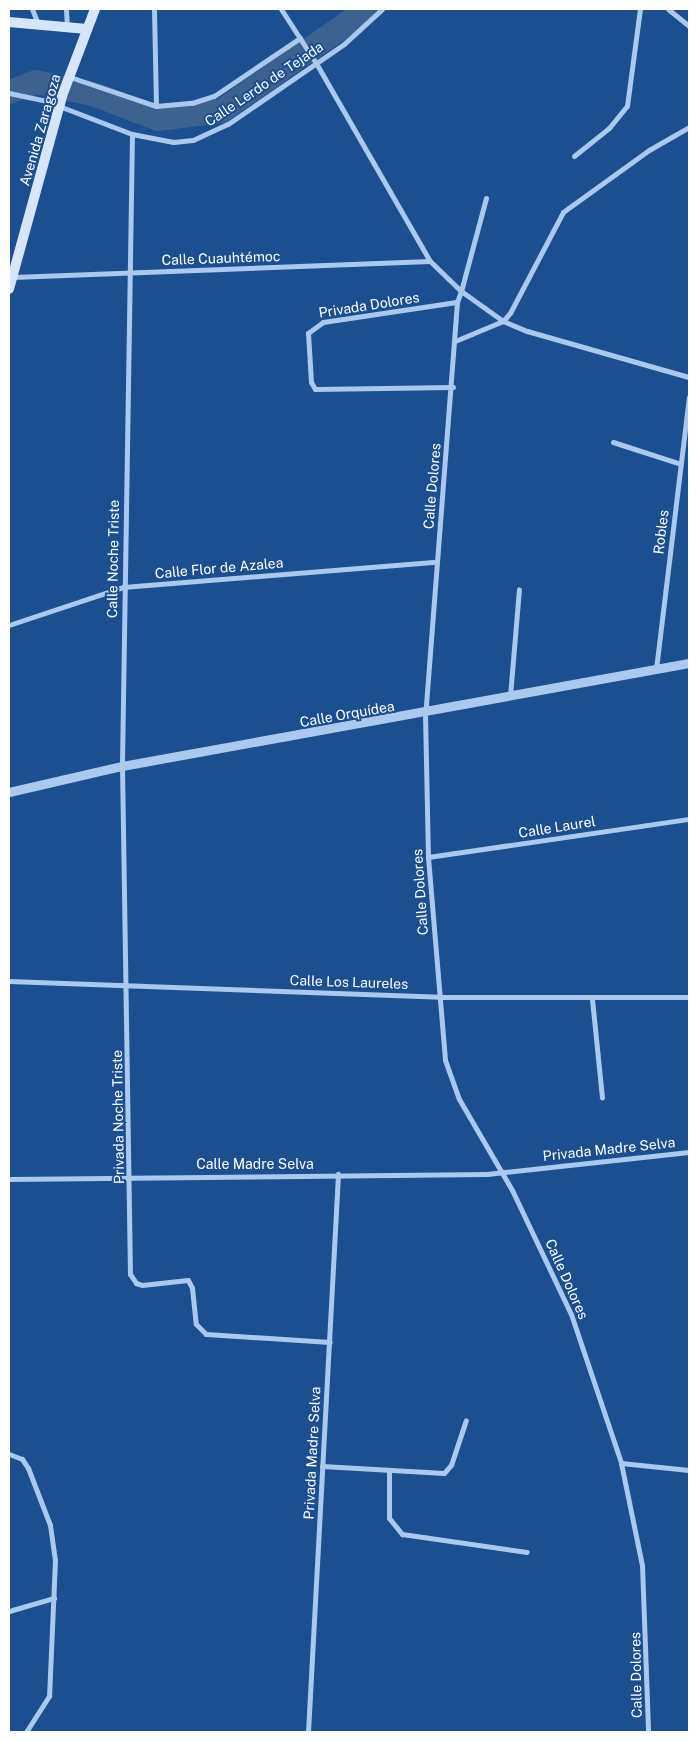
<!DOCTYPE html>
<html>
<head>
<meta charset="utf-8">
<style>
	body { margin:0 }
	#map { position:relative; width:698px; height:1741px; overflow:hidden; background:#1b4f8f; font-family:"Public Sans",sans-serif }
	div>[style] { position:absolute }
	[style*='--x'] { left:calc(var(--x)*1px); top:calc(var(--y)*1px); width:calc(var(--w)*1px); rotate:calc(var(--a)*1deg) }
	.river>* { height:24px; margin:-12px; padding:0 12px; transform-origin:12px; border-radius:12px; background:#3c6290 }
	.minor>* { height:5px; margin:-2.5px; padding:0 2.5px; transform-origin:2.5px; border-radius:2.5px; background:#a9c9ee }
	.tertiary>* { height:9px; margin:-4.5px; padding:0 4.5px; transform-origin:4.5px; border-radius:4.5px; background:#a9c9ee }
	.secondary>* { height:10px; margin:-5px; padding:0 5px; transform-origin:5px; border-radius:5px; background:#d6e6fa }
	span { translate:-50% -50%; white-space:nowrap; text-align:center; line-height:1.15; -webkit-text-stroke:4px #1b4f8f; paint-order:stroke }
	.street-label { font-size:14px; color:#fff }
	.frame { position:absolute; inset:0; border:10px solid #fff; pointer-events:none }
</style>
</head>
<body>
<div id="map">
	<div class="river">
		<div style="--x:9;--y:92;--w:29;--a:-20"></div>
		<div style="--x:36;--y:82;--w:61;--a:12.2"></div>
		<div style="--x:96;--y:95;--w:66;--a:21.2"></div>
		<div style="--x:158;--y:119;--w:64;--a:-7.2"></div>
		<div style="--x:221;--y:111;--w:179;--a:-34.8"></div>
	</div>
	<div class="minor">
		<div style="--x:32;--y:9;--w:16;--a:68"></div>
		<div style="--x:66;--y:9;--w:18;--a:87"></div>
		<div style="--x:281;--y:9;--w:64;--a:57.1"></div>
		<div style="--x:316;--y:63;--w:228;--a:60.1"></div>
		<div style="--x:430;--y:261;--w:43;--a:44.1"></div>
		<div style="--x:461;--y:291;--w:12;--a:110"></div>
		<div style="--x:457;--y:302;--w:413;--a:94.4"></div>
		<div style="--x:425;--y:714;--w:143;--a:88.8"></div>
		<div style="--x:428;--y:857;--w:204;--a:85.2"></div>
		<div style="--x:445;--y:1060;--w:41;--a:70.3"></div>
		<div style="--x:459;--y:1099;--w:105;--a:59.8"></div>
		<div style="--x:512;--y:1190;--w:137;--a:64.6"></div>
		<div style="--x:571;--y:1314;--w:157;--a:71.4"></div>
		<div style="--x:621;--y:1463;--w:104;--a:78.4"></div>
		<div style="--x:642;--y:1565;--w:167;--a:87.9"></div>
		<div style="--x:668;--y:9;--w:27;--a:39"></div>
		<div style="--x:154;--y:10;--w:96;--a:88.8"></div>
		<div style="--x:70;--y:77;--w:91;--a:18.6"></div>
		<div style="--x:156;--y:106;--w:36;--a:-5"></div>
		<div style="--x:192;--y:103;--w:23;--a:-18"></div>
		<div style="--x:214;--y:96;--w:104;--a:-34"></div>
		<div style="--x:9;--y:93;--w:38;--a:12"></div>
		<div style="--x:46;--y:101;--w:92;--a:21"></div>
		<div style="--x:132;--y:134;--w:42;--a:11"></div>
		<div style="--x:173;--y:142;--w:20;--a:-6"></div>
		<div style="--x:193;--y:140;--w:38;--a:-25"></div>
		<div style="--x:228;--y:124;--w:141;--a:-34.6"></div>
		<div style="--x:344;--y:44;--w:52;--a:-42.6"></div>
		<div style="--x:132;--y:134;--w:632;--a:90.91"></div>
		<div style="--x:122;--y:766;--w:508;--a:89.1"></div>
		<div style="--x:130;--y:1274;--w:11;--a:56"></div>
		<div style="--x:136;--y:1283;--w:6;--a:18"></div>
		<div style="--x:142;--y:1285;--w:46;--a:-6.2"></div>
		<div style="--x:188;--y:1280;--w:9;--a:63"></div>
		<div style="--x:192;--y:1288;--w:36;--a:84"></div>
		<div style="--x:196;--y:1324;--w:14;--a:45"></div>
		<div style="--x:206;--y:1334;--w:124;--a:3.7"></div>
		<div style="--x:574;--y:156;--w:45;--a:-38.7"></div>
		<div style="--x:609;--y:128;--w:28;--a:-51"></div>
		<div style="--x:627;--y:106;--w:98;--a:-82.4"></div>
		<div style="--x:486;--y:198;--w:96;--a:105"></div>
		<div style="--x:461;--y:291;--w:52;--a:35.5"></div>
		<div style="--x:503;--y:321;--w:26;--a:23"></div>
		<div style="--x:527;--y:331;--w:168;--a:15.9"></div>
		<div style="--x:13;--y:277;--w:417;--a:-2.2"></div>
		<div style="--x:455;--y:341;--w:52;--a:-22.6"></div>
		<div style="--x:503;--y:321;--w:11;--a:-49"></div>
		<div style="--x:510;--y:313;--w:114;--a:-62.3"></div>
		<div style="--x:563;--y:212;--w:106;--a:-35.8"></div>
		<div style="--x:649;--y:150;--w:46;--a:-29.9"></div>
		<div style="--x:453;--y:387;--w:138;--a:179.2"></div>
		<div style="--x:315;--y:389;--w:8;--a:-120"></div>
		<div style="--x:311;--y:382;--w:49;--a:-93.5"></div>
		<div style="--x:308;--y:333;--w:19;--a:-36"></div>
		<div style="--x:323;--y:322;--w:135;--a:-8.5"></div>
		<div style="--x:613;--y:442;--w:71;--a:17.9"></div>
		<div style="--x:9;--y:625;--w:120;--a:-18.4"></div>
		<div style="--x:123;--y:587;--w:314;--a:-4.6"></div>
		<div style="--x:656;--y:669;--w:274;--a:-83.1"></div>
		<div style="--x:510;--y:696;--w:107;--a:-85.2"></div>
		<div style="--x:428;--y:857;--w:264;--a:-8.3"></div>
		<div style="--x:9;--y:981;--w:431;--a:2.1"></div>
		<div style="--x:440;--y:997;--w:249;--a:0"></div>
		<div style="--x:592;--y:999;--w:99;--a:84.2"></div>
		<div style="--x:9;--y:1179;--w:478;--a:-0.6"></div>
		<div style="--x:487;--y:1174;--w:203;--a:-6.2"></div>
		<div style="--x:9;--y:1454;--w:14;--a:21"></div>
		<div style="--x:22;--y:1459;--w:11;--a:56"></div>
		<div style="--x:28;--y:1468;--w:61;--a:68.9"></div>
		<div style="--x:50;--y:1525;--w:35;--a:82"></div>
		<div style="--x:55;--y:1560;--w:136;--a:92.5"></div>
		<div style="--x:49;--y:1696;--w:43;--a:122.6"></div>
		<div style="--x:621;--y:1463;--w:68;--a:5.9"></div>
		<div style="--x:322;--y:1466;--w:122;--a:3.3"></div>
		<div style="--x:444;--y:1473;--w:11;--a:-49"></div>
		<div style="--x:451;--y:1465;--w:47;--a:-71.6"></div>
		<div style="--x:389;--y:1472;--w:46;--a:90"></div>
		<div style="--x:389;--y:1518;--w:21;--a:51"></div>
		<div style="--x:402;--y:1534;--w:126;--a:8.2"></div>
		<div style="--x:9;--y:1611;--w:47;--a:-16.1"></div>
		<div style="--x:308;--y:1732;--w:559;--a:-86.92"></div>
	</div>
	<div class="tertiary">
		<div style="--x:9;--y:792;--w:116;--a:-13"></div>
		<div style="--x:122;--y:766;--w:576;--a:-10.3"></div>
	</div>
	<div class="secondary">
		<div style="--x:9;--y:22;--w:78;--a:5.1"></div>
		<div style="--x:9;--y:289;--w:200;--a:-74.6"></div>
		<div style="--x:62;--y:96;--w:93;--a:-69.2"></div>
	</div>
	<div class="street-label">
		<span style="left:264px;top:84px;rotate:-34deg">Calle Lerdo de Tejada</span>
		<span style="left:40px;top:130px;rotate:-74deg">Avenida Zaragoza</span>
		<span style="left:221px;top:258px;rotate:-2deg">Calle Cuauhtémoc</span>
		<span style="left:369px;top:305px;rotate:-9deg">Privada Dolores</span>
		<span style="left:432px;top:486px;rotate:-85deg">Calle Dolores</span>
		<span style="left:661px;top:532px;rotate:-83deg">Robles</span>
		<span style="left:113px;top:559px;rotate:-89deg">Calle Noche Triste</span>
		<span style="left:219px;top:568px;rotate:-5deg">Calle Flor de Azalea</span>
		<span style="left:347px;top:714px;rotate:-10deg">Calle Orquídea</span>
		<span style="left:557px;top:827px;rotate:-9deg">Calle Laurel</span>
		<span style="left:420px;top:892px;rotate:-94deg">Calle Dolores</span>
		<span style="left:349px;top:982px;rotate:2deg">Calle Los Laureles</span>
		<span style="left:118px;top:1117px;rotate:-91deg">Privada Noche Triste</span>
		<span style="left:609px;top:1149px;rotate:-6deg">Privada Madre Selva</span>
		<span style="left:255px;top:1164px">Calle Madre Selva</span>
		<span style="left:567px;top:1279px;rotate:66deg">Calle Dolores</span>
		<span style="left:312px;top:1453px;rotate:-87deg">Privada Madre Selva</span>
		<span style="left:636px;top:1675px;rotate:-91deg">Calle Dolores</span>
	</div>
	<div class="frame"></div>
</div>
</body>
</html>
